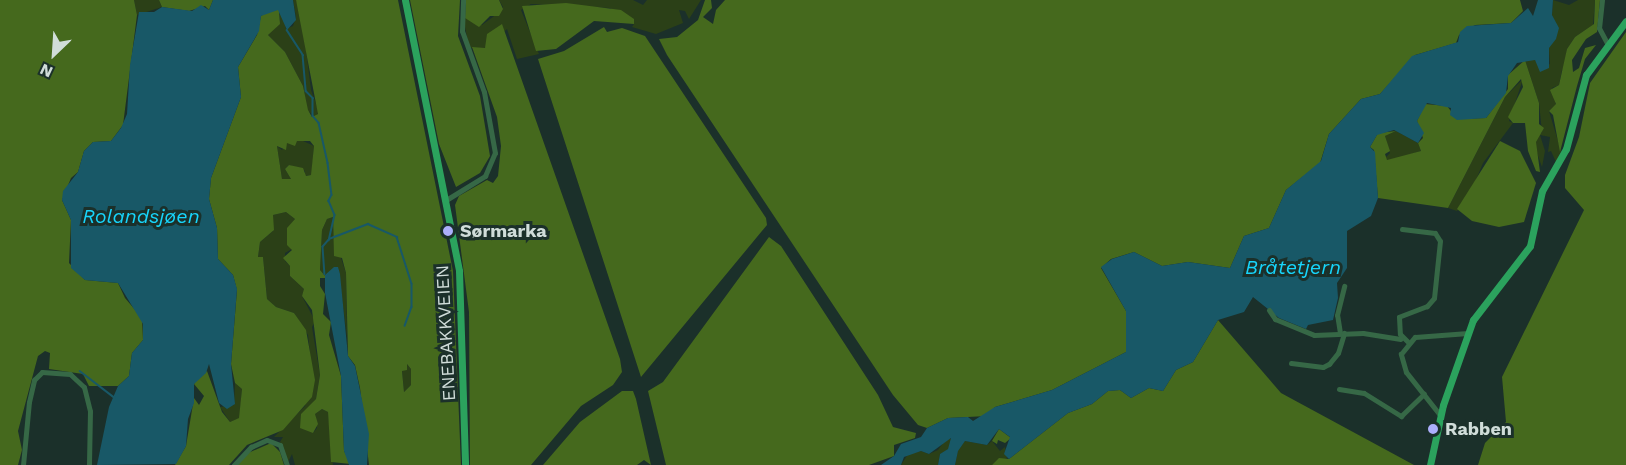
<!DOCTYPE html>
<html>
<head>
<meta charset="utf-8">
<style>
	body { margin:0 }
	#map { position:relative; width:1626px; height:465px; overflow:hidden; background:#1b302a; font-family:"Work Sans",sans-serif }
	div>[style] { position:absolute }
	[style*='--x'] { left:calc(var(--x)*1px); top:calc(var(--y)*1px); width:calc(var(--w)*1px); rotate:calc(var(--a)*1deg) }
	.green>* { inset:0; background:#2b4017 }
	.forest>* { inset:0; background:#45691d }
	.water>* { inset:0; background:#185867 }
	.stream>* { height:1.5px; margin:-0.75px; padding:0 0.75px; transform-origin:0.75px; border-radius:0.75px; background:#185867 }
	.minor>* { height:5px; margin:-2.5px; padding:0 2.5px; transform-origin:2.5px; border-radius:2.5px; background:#366846 }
	.major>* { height:7px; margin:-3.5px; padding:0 3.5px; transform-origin:3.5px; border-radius:3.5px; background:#2ba25d }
	.dots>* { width:16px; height:16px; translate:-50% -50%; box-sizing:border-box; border:3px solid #1b302a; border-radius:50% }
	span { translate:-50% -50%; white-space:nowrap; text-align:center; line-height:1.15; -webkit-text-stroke:6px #1b302a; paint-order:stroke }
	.poi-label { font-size:18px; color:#d0ddd9; font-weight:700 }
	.left { translate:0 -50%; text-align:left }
	.street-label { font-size:18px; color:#d0ddd9 }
	.water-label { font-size:20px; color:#17d5fb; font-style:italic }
	.north { position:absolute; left:24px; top:24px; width:60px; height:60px; -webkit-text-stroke:4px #1b302a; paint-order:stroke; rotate:205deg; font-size:16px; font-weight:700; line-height:24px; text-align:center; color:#d0ddd9 }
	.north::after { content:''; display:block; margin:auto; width:21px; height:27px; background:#d0ddd9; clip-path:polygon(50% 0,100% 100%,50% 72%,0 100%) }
</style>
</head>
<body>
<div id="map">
	<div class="green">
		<div style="clip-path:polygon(134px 0,159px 0,162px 7px,137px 15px)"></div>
		<div style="clip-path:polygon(293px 0,296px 0,302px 17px,311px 90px,319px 112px,315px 117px,307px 110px,303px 86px,285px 52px,268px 35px,280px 21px,280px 14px,284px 17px,286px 29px,293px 26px,296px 17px)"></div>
		<div style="clip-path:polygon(499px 0,633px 0,643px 5px,647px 0,701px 0,689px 19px,685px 11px,679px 10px,683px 23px,656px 34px,632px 27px,634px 24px,610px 8px,531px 4px,521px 10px,539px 54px,517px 59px,507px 29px,481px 51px,469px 47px,463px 17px,482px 25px,501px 11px,503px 7px)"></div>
		<div style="clip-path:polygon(1553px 0,1569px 5px,1578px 0,1595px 0,1593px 25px,1575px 37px,1567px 49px,1566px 67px,1562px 70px,1559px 85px,1552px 88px,1556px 105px,1549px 111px,1561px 151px,1556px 162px,1551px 151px,1548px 152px,1550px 137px,1540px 135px,1545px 151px,1542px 167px,1536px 150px,1536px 138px,1542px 132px,1539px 103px,1525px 60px,1535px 60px,1540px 67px,1550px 64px,1549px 48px,1558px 28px,1552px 15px)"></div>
		<div style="clip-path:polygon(1523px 79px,1509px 121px,1513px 123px,1483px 163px,1471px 192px,1457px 211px,1448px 208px,1505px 97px)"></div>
		<div style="clip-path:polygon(1396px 131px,1418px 143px,1421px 151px,1391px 161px,1384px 159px,1390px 153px,1385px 136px)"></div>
		<div style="clip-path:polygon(301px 140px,314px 146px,312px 175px,305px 176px,305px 171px,289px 165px,285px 169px,291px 179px,282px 179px,277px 146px,282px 150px,287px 143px)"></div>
		<div style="clip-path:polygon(286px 212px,295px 219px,287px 230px,287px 242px,292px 249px,285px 253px,285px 261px,290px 266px,290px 276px,305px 290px,302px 296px,315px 321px,312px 327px,320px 375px,316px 399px,309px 408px,313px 433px,317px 428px,315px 414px,322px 409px,328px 412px,333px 465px,295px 465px,292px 454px,288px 462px,280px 442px,283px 437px,274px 437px,305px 406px,310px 353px,308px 335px,294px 313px,276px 307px,267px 299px,263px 257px,258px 257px,260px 242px,273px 231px,273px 215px)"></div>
		<div style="clip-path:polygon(333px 217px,333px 234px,346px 273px,347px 337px,338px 268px,325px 275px,320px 270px,322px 230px,327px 219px)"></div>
		<div style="clip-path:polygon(407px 364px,411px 369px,411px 385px,404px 392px,402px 370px)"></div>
		<div style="clip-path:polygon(235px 383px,242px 389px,240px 418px,230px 422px,220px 407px,234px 405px)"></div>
		<div style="clip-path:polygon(946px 439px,952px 439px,949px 449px,940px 454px,938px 465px,901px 465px,908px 454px,921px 451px,929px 454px,938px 450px)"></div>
		<div style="clip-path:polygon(965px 441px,987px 445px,992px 441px,1000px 451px,1005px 447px,1007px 458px,992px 465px,955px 465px,958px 450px)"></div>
	</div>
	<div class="forest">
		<div style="clip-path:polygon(0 0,134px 0,137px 15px,123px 125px,111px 141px,93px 142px,84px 151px,78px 172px,71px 178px,62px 200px,71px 220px,69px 263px,85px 280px,118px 283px,125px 298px,142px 318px,143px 340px,132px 353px,129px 376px,118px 386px,89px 386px,83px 374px,49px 369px,50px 353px,45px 351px,38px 356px,18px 431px,22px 450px,18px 465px,0 465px)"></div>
		<div style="clip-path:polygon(159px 0,213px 0,209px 10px,205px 6px,189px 11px,162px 7px)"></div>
		<div style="clip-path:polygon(evenodd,296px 0,398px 0,453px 271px,461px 465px,369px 465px,360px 388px,355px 365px,348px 356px,346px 273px,342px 258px,334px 256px,333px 217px,327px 219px,322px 230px,320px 270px,327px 278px,320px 278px,320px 286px,325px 294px,323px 314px,331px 322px,329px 335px,341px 376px,344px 451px,351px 464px,331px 462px,328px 412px,322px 409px,315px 414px,318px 424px,313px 433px,300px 428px,301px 414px,316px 399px,320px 375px,312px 310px,302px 296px,304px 289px,290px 276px,290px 266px,283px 258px,292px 250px,287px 245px,287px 228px,295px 219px,286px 212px,273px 215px,274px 230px,260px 242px,258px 257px,263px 257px,267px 299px,276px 307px,294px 313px,306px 330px,315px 380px,312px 397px,283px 430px,247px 445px,229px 465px,175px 465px,186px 446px,194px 398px,199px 405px,204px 396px,194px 384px,197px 378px,207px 371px,222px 412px,230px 422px,239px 418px,242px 389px,235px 383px,231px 364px,237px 290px,233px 275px,218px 259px,217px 228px,209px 199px,211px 178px,241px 97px,238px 67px,257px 35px,261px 16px,270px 10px,279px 10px,280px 24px,268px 35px,285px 52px,303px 86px,308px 110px,312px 117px,318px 114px,296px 0,297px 141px,310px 141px,314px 146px,311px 175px,306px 176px,303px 168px,289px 165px,285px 169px,291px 179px,282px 179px,277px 146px,286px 150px,287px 143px,295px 146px,297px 141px,296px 0,407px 364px,411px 369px,411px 385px,404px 392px,402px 371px,407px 370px,407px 364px)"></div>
		<div style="clip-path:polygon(410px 0,460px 0,458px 36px,480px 96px,490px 156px,480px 173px,456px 187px,439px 144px)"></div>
		<div style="clip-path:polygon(466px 0,499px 0,503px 9px,499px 16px,490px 16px,479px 27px,465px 18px)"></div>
		<div style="clip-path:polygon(705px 0,711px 0,712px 8px,703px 17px,713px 24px,716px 10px,725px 0,1520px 0,1523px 11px,1511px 23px,1475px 25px,1459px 35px,1456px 43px,1415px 55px,1380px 94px,1361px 99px,1329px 134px,1320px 163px,1286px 190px,1269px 228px,1244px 236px,1230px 268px,1188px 262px,1162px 266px,1134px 252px,1111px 259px,1101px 268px,1126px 311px,1126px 352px,1052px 390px,995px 407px,987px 416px,948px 418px,927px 428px,918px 425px,893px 395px,667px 55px,659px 39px,677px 37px,698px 20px)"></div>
		<div style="clip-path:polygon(1595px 0,1600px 0,1597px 32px,1586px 39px,1572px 60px,1573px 72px,1579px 68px,1585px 48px,1596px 45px,1585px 59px,1577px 86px,1560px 152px,1553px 115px,1549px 111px,1556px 104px,1550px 90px,1559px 85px,1567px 49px,1575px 37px,1594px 24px)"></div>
		<div style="clip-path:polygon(566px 3px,621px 10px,634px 19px,634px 24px,594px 21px,556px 49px,536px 51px,522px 6px)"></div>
		<div style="clip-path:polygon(502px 24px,620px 359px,622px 372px,613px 385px,581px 406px,531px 465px,470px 465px,469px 312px,455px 205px,459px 196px,487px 180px,493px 183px,498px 176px,501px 146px,497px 117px,472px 47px,485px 48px,487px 34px)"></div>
		<div style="clip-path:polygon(604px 27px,607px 32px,622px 28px,645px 36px,766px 218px,767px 225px,641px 377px,538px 59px,564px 51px)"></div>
		<div style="clip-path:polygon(1626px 32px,1626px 465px,1478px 465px,1485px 443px,1506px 422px,1502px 377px,1584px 210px,1565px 188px,1565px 175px,1579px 137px,1590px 83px)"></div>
		<div style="clip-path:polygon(1525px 60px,1539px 103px,1539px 124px,1544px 128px,1536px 142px,1540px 172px,1536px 171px,1528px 151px,1525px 123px,1513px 123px,1508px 117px,1523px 87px,1521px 79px,1505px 97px,1448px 208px,1378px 198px,1374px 150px,1370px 147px,1378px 133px,1396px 131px,1385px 136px,1390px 151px,1385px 154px,1387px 160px,1421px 151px,1418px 143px,1423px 138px,1417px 121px,1425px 104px,1447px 106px,1457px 119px,1486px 118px,1508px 89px,1508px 75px)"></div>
		<div style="clip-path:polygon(1500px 141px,1520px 151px,1536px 183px,1524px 222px,1499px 227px,1472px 221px,1457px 209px)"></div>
		<div style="clip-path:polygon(769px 237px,781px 246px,878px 395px,893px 427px,916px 433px,915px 438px,894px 445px,894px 456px,869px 465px,666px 465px,648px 391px,663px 382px)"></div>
		<div style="clip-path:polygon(1218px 320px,1281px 393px,1414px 465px,992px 465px,999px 458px,1009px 459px,1068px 413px,1092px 404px,1108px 391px,1120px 390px,1131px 398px,1149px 388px,1163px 391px,1176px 370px,1193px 362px)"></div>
		<div style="clip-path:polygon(622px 391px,633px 391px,636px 399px,651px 465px,644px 460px,637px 465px,543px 465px,580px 422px)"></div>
		<div style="clip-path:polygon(999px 429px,1011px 438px,1005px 443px,998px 440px,997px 444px,992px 441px)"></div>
		<div style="clip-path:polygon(271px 443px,280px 452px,284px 465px,237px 465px,248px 453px)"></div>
	</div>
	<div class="water">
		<div style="clip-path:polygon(213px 0,293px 0,296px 20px,287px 30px,278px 10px,261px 16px,259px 31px,238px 67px,241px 97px,211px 178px,209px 199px,217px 228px,218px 259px,233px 275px,237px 289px,231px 364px,235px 404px,227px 409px,219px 403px,209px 364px,206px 373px,194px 384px,194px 403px,188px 419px,186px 446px,176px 464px,97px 465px,109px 407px,118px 386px,129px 376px,132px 353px,143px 340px,143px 324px,118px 283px,85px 280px,71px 268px,71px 220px,62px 200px,63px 191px,78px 172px,84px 151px,93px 142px,111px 141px,121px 128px,127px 114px,130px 65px,139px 12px,154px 12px,162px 7px,192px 11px,201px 5px,209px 10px)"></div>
		<div style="clip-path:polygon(1538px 0,1553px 0,1552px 15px,1559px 28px,1556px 39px,1549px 48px,1549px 68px,1540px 72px,1535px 60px,1517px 63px,1508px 76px,1506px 93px,1486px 118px,1457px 120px,1450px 115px,1451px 108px,1427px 103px,1417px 121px,1424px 133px,1418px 143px,1394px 130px,1377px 135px,1370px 147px,1375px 152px,1378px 198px,1371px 216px,1347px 231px,1347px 268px,1337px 283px,1338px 298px,1333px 320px,1308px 325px,1306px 329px,1279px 318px,1253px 297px,1244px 312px,1218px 320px,1193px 362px,1176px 370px,1163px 391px,1149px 388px,1131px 398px,1120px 390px,1108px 391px,1092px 404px,1068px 413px,1009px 459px,1004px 454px,1010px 437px,999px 429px,987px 445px,965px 441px,958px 451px,955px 465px,938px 465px,940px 454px,948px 449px,951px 438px,929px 454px,921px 451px,904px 457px,901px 465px,881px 465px,894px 456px,901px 444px,921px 437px,927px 428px,948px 418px,968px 417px,973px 421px,995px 407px,1052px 390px,1126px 352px,1126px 311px,1101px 267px,1112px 259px,1134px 252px,1162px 266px,1188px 262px,1230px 268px,1244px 236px,1269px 228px,1286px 190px,1321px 161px,1329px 134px,1361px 99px,1380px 94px,1412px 56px,1458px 42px,1460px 32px,1467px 26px,1511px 23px,1528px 8px,1533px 16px)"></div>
		<div style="clip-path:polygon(334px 267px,338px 267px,340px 274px,348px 356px,355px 366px,369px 434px,367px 465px,349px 465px,344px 451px,341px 376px,325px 293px,325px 275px)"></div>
	</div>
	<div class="stream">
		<div style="--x:287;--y:30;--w:30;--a:57"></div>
		<div style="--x:303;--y:55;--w:36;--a:85"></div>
		<div style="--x:306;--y:91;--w:10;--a:45"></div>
		<div style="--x:313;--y:98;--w:18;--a:90"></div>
		<div style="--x:313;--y:116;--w:9;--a:49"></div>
		<div style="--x:319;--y:123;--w:41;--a:77.3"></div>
		<div style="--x:328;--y:163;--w:32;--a:83"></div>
		<div style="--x:332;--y:195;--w:7;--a:117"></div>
		<div style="--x:329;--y:201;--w:15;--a:67"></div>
		<div style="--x:335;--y:215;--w:26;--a:103"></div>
		<div style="--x:329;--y:240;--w:9;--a:131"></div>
		<div style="--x:323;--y:247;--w:27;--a:86"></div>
		<div style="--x:329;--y:239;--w:42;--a:-21"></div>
		<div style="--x:368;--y:224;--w:32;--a:24"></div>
		<div style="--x:397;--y:237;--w:49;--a:72.3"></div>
		<div style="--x:412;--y:284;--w:23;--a:90"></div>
		<div style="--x:412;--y:307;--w:20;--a:110"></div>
		<div style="--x:80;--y:371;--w:44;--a:37.6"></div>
	</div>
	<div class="minor">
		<div style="--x:1602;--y:0;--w:28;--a:96"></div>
		<div style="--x:1599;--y:28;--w:17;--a:62"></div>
		<div style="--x:446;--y:200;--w:46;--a:-31.6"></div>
		<div style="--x:485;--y:176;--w:25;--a:-67"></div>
		<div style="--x:495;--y:153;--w:62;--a:-100.2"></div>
		<div style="--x:484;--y:92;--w:65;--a:-109.8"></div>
		<div style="--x:462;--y:31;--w:31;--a:-88"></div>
		<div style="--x:1402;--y:229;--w:33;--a:7"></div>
		<div style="--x:1435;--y:233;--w:9;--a:58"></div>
		<div style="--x:1440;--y:241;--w:57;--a:96"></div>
		<div style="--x:1434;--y:298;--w:11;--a:131"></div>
		<div style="--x:1427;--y:306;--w:30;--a:159"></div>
		<div style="--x:1399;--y:317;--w:17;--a:87"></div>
		<div style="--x:1400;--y:334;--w:11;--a:45"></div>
		<div style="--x:1269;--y:310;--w:11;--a:56"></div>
		<div style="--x:1275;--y:319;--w:42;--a:22.3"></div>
		<div style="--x:1314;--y:335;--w:49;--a:-2.3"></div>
		<div style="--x:1363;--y:333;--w:38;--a:9"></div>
		<div style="--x:1340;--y:333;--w:18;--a:-99"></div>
		<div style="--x:1337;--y:315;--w:30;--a:-76"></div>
		<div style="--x:1291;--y:363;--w:32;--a:7"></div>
		<div style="--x:1323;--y:367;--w:7;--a:-27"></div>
		<div style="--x:1329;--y:364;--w:14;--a:-51"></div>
		<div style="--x:1338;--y:353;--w:21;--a:-73"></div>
		<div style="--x:1339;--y:389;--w:25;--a:9"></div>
		<div style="--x:1364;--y:393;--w:44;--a:31.9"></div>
		<div style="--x:1401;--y:416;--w:32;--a:-44"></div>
		<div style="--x:1440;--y:415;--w:55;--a:-128.3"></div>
		<div style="--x:1406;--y:372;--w:19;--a:-106"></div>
		<div style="--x:1401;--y:354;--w:22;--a:-51"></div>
		<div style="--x:1415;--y:337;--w:53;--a:-4.3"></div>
		<div style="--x:23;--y:465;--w:63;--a:-84.6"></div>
		<div style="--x:29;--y:402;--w:23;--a:-77"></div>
		<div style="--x:34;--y:380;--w:11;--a:-45"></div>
		<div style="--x:42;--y:372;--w:28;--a:4"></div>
		<div style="--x:70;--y:374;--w:19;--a:43"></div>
		<div style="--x:84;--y:387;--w:25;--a:76"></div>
		<div style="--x:90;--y:411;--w:54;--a:91.1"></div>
		<div style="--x:234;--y:465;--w:25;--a:-47"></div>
		<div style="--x:251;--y:447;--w:17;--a:-24"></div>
		<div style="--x:267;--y:440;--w:14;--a:21"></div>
		<div style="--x:280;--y:445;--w:21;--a:71"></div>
	</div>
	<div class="major">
		<div style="--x:405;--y:0;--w:276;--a:78.7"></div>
		<div style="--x:459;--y:271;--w:194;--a:88.2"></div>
		<div style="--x:1430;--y:465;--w:61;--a:-77.8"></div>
		<div style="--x:1443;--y:405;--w:90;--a:-70.6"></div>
		<div style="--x:1473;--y:320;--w:93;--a:-52.4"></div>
		<div style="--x:1530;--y:246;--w:56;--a:-77.7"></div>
		<div style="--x:1542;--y:191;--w:48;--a:-60.3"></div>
		<div style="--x:1566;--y:149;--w:77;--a:-74.9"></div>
		<div style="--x:1586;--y:75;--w:67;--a:-53.5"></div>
	</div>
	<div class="dots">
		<div style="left:448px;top:231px;background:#acaffb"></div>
		<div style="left:1433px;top:429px;background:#acaffb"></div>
	</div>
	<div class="poi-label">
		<span class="left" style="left:460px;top:231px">Sørmarka</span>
		<span class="left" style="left:1445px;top:429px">Rabben</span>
	</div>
	<div class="street-label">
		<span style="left:446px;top:333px;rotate:-93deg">ENEBAKKVEIEN</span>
	</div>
	<div class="water-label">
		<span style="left:141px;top:216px">Rolandsjøen</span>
		<span style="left:1293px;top:267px">Bråtetjern</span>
	</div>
	<div class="north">N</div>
</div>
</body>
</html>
